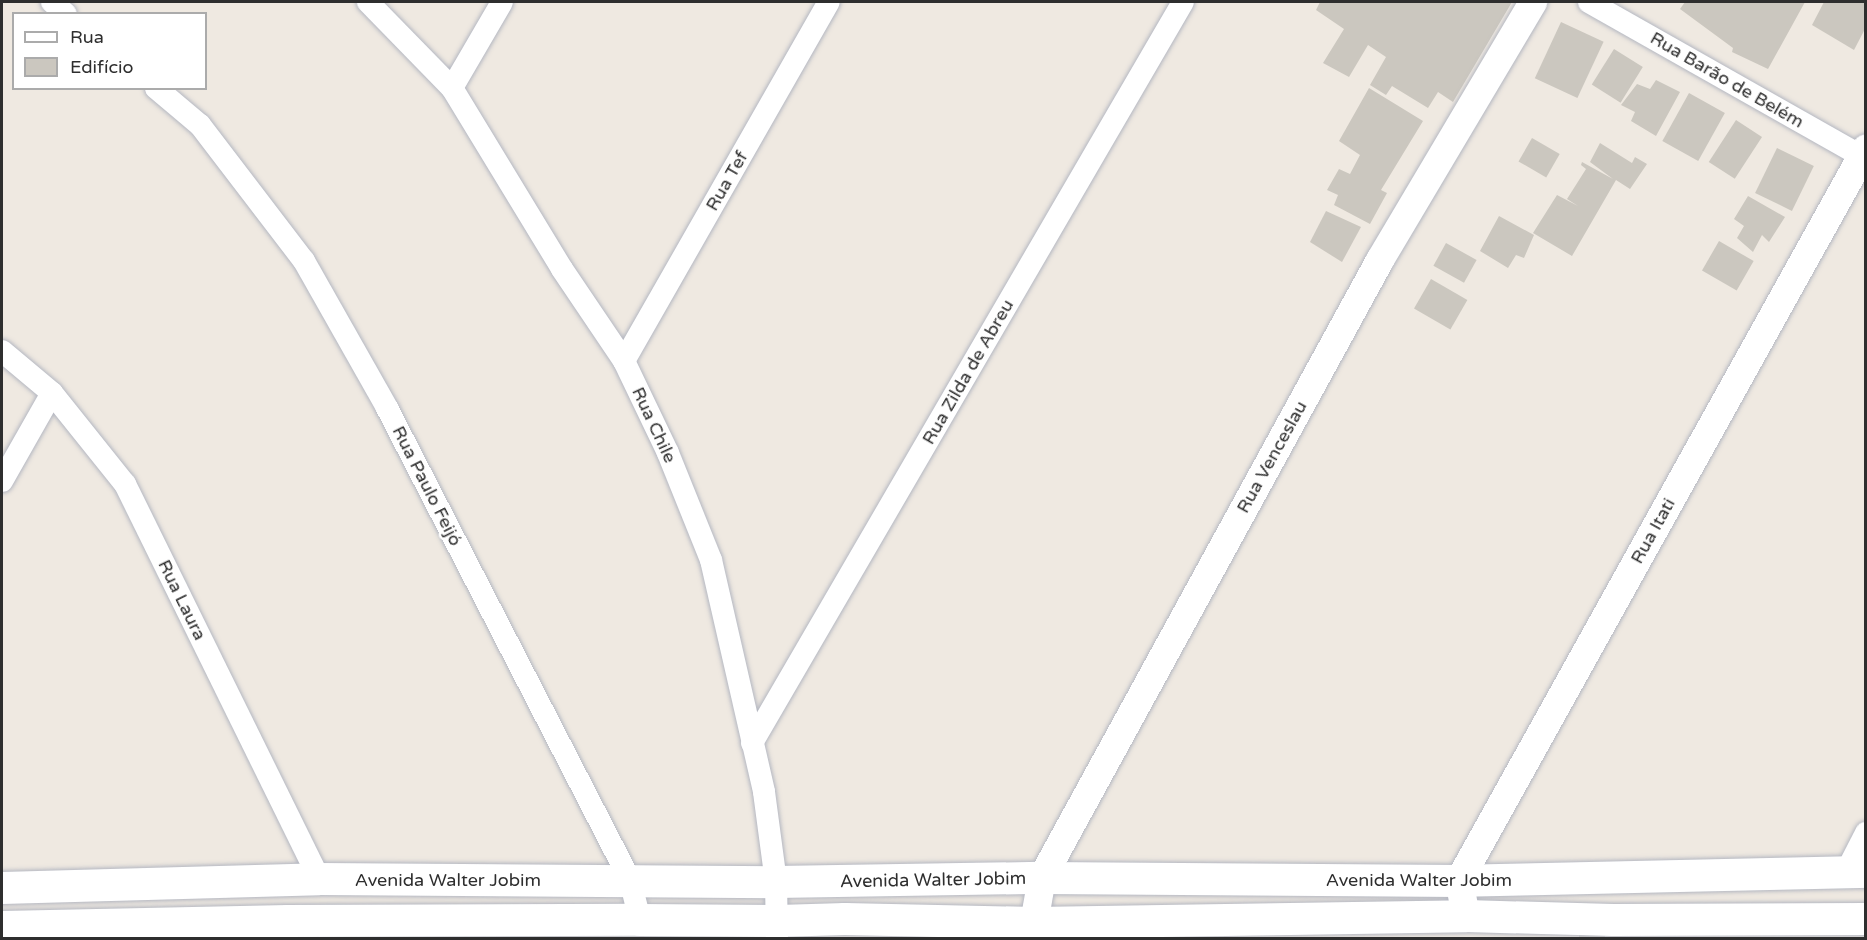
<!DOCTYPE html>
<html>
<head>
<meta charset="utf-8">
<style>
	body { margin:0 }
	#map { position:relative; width:1867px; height:940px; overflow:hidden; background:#efe9e1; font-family:"Varela Round",sans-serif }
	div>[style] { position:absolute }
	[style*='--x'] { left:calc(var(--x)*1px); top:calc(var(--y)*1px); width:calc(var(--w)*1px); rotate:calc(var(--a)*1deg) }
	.building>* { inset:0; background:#cbc7bf; transform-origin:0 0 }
	.roads { filter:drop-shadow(0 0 2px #b4b7c1) drop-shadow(0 0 2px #b4b7c1) }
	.minor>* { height:22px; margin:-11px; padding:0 11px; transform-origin:11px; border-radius:11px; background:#fff }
	.tertiary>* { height:28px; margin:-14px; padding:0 14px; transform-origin:14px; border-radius:14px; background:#fff }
	.secondary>* { height:32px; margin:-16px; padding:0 16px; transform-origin:16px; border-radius:16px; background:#fff }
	span { translate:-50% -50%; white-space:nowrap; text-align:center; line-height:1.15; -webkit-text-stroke:5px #fff; paint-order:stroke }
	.street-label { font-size:18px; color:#2e2e2e }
	.frame { position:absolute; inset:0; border:3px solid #2e2e2e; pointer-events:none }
	.legend { position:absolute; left:12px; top:12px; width:195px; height:78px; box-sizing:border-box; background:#fff; border:2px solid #ababab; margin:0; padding:8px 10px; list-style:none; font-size:18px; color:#2e2e2e }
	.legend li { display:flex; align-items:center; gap:12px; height:30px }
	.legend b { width:30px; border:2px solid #ababab }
</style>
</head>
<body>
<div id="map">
	<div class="building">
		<div style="clip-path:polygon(1320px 2px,1512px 2px,1453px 102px,1438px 92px,1428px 108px,1392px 86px,1386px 95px,1370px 85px,1386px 57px,1368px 45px,1349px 77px,1323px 63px,1344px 29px,1316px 10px)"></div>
		<div style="clip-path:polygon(1685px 2px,1805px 2px,1768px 69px,1732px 52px,1733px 48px,1680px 9px)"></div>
		<div style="clip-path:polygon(1824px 2px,1866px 2px,1866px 27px,1854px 50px,1812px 25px)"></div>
		<div style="left:1561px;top:22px;width:47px;height:62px;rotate:25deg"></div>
		<div style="left:1614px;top:49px;width:34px;height:42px;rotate:32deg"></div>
		<div style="clip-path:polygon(1656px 80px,1680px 92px,1656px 136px,1631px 121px,1635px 112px,1621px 105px,1637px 84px,1650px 89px)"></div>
		<div style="clip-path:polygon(1369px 88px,1423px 121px,1381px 190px,1387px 193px,1370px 224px,1334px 205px,1338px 195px,1327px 190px,1339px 169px,1350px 174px,1360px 155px,1339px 141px)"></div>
		<div style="left:1689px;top:93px;width:41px;height:55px;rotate:29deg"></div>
		<div style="left:1736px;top:120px;width:31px;height:50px;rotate:33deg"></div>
		<div style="left:1532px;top:138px;width:32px;height:27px;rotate:30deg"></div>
		<div style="clip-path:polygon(1600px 143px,1632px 163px,1635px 157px,1647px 164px,1630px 189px,1616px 180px,1572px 256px,1533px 233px,1557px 195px,1578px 206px,1567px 199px,1586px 169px,1581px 165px,1582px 162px,1613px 179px,1590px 162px)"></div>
		<div style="left:1777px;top:148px;width:41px;height:50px;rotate:26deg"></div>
		<div style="clip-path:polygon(1748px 196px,1785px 217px,1769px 242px,1762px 235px,1753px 252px,1737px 238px,1744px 226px,1734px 219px)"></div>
		<div style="clip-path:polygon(1326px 211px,1361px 227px,1342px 262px,1310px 242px)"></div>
		<div style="clip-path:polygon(1499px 216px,1534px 235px,1524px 258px,1516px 255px,1508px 268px,1480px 251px)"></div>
		<div style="left:1719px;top:241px;width:40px;height:34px;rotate:30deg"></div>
		<div style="left:1446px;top:243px;width:35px;height:26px;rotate:29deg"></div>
		<div style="left:1431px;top:279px;width:42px;height:34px;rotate:30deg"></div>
		<div style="left:1579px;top:933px;width:26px;height:5px"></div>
	</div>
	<div class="roads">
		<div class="minor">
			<div style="--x:52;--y:2;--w:18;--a:41"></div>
			<div style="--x:368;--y:2;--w:120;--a:45.7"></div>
			<div style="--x:452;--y:88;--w:212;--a:58.7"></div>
			<div style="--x:562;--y:269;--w:111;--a:56"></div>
			<div style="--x:624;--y:361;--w:102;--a:64.4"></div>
			<div style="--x:668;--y:453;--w:115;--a:68.1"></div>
			<div style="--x:711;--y:560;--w:238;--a:77.1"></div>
			<div style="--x:764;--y:792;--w:91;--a:82.4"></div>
			<div style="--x:776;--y:882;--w:56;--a:89"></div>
			<div style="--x:1589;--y:2;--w:318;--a:29.5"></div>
			<div style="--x:156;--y:88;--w:57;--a:40.1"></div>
			<div style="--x:200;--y:125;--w:171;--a:52.6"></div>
			<div style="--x:304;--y:261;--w:169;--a:60.5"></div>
			<div style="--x:387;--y:408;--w:531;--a:62.76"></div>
			<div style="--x:630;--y:880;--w:41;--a:76"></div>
			<div style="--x:452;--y:88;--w:99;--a:-59.8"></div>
			<div style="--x:2;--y:351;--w:65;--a:40"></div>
			<div style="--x:52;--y:393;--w:117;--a:51.3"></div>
			<div style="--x:125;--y:484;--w:440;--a:63.8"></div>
			<div style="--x:624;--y:361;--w:413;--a:-60.3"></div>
			<div style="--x:2;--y:481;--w:101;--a:-60.4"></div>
			<div style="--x:752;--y:743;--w:857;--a:-59.82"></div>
			<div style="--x:1846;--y:872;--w:44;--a:-62.9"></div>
		</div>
		<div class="tertiary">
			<div style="--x:1466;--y:916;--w:36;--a:-101"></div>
			<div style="--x:1459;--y:881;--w:838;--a:-60.93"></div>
			<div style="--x:1034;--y:923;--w:46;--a:-79.9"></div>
			<div style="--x:1042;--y:878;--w:704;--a:-61.32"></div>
			<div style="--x:1380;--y:260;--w:300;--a:-59.3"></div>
		</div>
		<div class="secondary">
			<div style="--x:2;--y:888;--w:317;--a:-1.6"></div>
			<div style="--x:319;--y:879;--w:457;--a:0.4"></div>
			<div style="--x:776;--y:882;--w:266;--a:-0.9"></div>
			<div style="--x:1042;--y:878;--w:417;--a:0.4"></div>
			<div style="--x:1459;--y:881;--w:407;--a:-1.3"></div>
			<div style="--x:2;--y:927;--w:286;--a:-1.2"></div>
			<div style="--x:288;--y:921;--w:352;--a:-0.2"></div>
			<div style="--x:640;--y:920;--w:138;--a:0.4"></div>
			<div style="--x:778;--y:921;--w:67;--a:-1.7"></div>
			<div style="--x:845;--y:919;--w:189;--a:1.2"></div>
			<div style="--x:1034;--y:923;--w:432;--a:-0.9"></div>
			<div style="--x:1466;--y:916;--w:147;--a:1.6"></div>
			<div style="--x:1613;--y:920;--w:253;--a:-0.2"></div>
		</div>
	</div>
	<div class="street-label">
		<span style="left:1727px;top:80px;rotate:30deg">Rua Barão de Belém</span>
		<span style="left:727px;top:181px;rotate:-60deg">Rua Tef</span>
		<span style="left:968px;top:372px;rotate:-60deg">Rua Zilda de Abreu</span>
		<span style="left:654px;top:425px;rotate:65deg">Rua Chile</span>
		<span style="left:1272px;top:457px;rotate:-61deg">Rua Venceslau</span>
		<span style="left:427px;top:486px;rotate:63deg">Rua Paulo Feijó</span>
		<span style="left:1653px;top:531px;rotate:-61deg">Rua Itati</span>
		<span style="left:182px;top:600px;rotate:64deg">Rua Laura</span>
		<span style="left:448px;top:880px">Avenida Walter Jobim</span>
		<span style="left:933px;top:880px;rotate:-1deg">Avenida Walter Jobim</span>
		<span style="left:1419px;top:880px">Avenida Walter Jobim</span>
	</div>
	<div class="frame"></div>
	<ul class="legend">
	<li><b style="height:8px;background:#fff"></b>Rua</li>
	<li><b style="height:16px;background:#cbc7bf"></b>Edifício</li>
	</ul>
</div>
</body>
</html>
